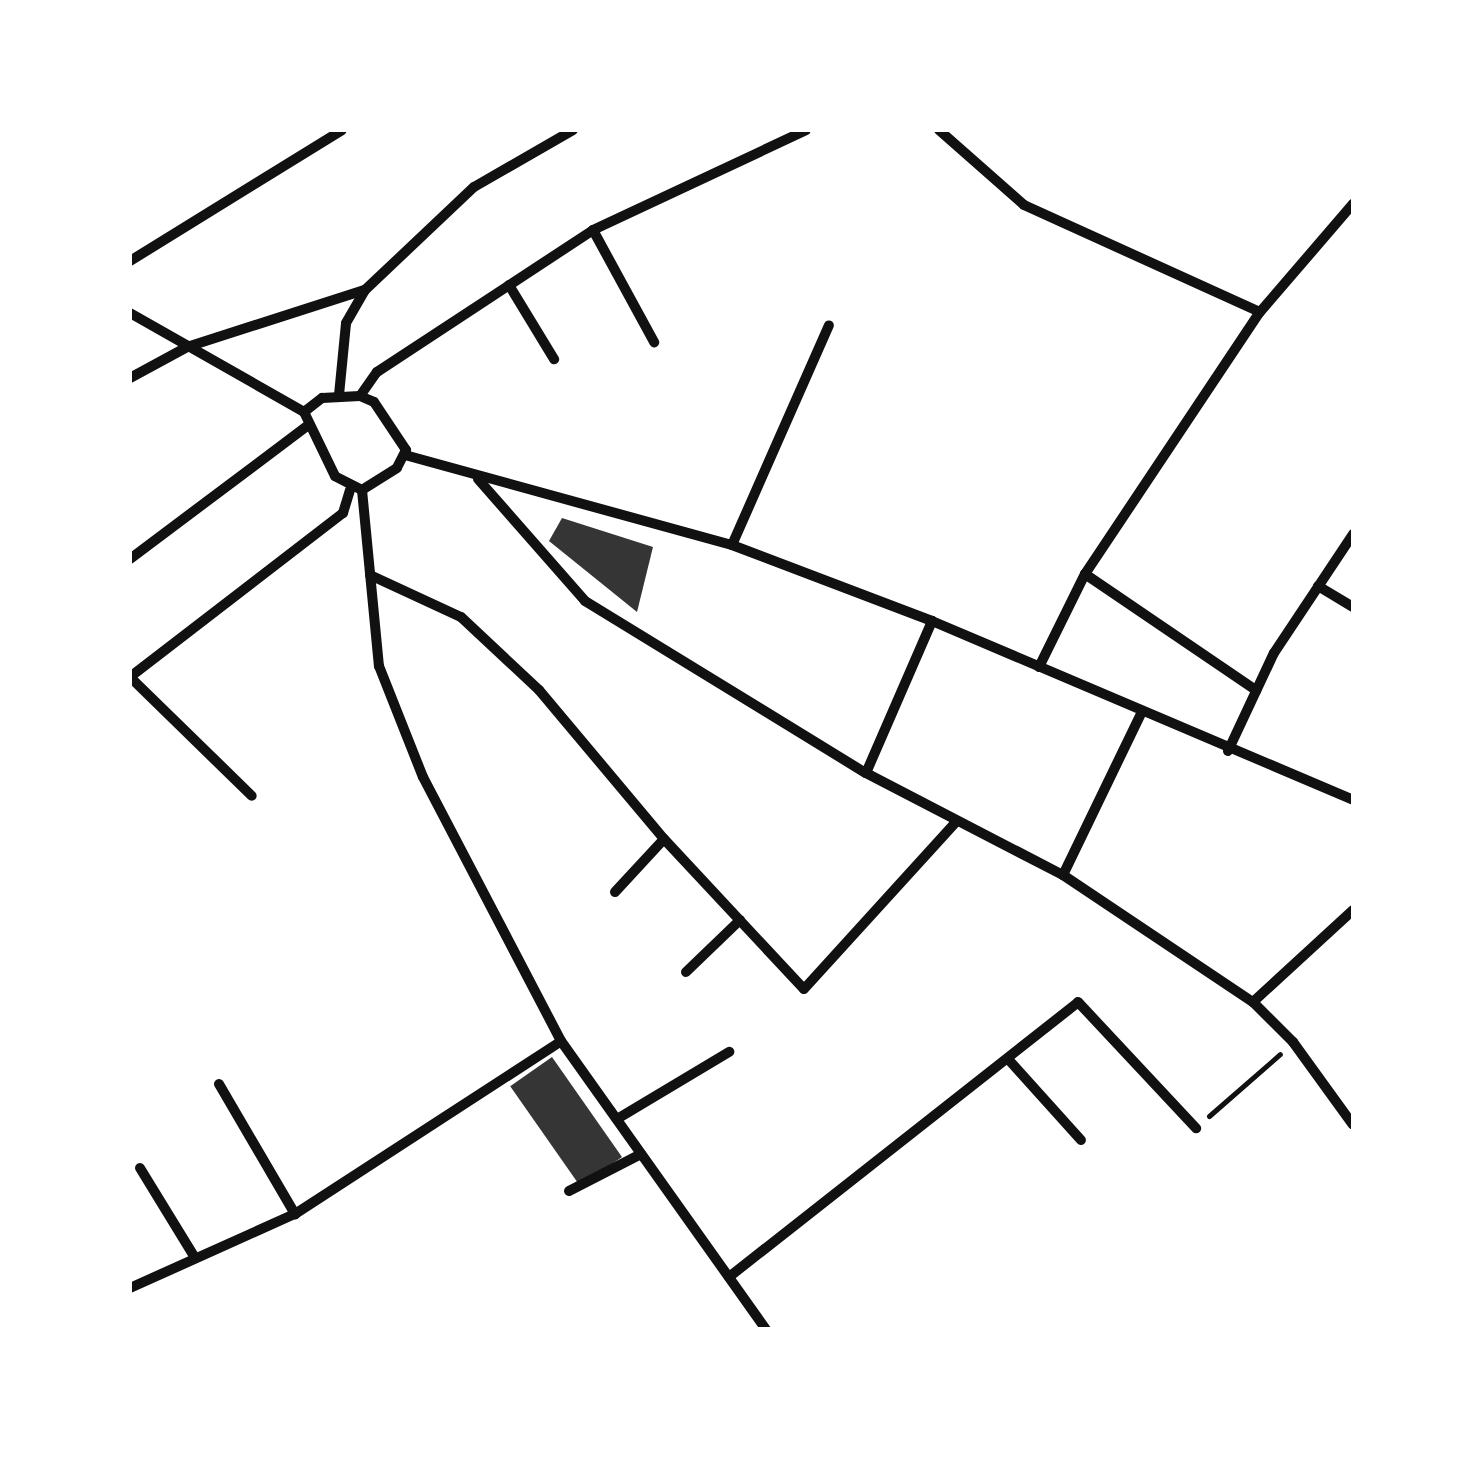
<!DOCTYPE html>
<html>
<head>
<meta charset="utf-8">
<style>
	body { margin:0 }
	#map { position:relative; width:1483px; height:1459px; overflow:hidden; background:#fff; font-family:Jost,sans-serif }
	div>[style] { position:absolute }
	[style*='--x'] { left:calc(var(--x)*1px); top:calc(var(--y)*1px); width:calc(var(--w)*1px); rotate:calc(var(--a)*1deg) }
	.building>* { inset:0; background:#353535; transform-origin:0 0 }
	.path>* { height:5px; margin:-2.5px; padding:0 2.5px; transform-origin:2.5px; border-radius:2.5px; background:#111 }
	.minor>* { height:10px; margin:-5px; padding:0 5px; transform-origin:5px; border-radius:5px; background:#111 }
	span { translate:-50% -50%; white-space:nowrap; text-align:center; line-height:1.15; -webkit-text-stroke:10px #fff; paint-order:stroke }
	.frame { position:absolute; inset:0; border:132px solid #fff; pointer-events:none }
</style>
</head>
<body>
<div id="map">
	<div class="building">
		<div style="clip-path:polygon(562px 518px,653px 547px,637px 612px,549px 541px)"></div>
		<div style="left:552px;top:1057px;width:122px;height:51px;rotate:55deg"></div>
	</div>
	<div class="path">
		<div style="--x:1209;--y:1116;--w:94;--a:-41.1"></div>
	</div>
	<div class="minor">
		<div style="--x:939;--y:130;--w:113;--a:41.4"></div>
		<div style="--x:1024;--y:205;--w:259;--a:24.4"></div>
		<div style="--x:593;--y:230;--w:128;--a:61.4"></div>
		<div style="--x:130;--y:261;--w:249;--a:-31.7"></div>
		<div style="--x:509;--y:285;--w:87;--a:58.7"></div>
		<div style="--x:130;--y:313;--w:200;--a:29.6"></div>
		<div style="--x:130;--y:378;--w:65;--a:-28.5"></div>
		<div style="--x:187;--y:347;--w:187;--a:-17.8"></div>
		<div style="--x:339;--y:395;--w:72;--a:-84.4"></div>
		<div style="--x:346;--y:323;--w:38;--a:-60"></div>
		<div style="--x:365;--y:290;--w:150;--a:-43.4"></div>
		<div style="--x:474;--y:187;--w:114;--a:-29.9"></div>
		<div style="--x:360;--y:396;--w:29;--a:-55"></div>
		<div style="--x:377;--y:372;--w:258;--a:-33.3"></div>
		<div style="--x:593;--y:230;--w:235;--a:-25.1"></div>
		<div style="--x:360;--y:396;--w:15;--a:23"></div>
		<div style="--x:374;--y:402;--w:58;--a:56.3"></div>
		<div style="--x:406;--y:450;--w:20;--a:117"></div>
		<div style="--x:397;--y:468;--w:41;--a:147.8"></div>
		<div style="--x:362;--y:490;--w:30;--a:-153"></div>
		<div style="--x:335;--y:476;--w:71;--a:-115.8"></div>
		<div style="--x:304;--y:412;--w:23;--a:-38"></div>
		<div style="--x:322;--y:398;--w:38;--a:-3"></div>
		<div style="--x:405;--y:455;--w:339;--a:15.4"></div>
		<div style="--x:732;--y:545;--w:214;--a:20.8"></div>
		<div style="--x:932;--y:621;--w:457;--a:23"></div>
		<div style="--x:478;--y:479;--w:162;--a:48.7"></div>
		<div style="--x:585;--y:601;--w:329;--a:31.5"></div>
		<div style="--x:866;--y:773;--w:222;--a:27.4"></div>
		<div style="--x:1063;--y:875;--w:229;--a:33.8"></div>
		<div style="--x:1253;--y:1002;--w:57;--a:45"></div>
		<div style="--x:1293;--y:1042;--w:102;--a:54.1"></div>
		<div style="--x:362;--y:490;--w:177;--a:84.5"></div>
		<div style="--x:379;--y:666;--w:119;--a:68.4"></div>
		<div style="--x:423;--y:777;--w:298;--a:62.4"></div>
		<div style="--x:561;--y:1041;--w:354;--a:54.6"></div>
		<div style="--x:732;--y:545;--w:240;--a:-66.2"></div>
		<div style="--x:130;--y:559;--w:221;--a:-36.9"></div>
		<div style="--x:1085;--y:574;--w:207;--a:34.2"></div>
		<div style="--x:370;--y:575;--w:100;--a:24.8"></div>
		<div style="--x:461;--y:617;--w:107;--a:43.1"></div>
		<div style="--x:539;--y:690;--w:194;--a:50"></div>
		<div style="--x:664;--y:839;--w:205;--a:47"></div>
		<div style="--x:804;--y:989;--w:227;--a:-47.7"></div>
		<div style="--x:1318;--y:586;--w:41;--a:31"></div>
		<div style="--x:1039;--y:667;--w:104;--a:-63.7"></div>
		<div style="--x:1085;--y:574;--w:315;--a:-56.3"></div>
		<div style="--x:1260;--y:312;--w:143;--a:-49.3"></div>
		<div style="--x:130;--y:677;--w:269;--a:-37.6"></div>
		<div style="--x:343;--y:513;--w:24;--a:-73"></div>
		<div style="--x:130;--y:677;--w:170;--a:44.3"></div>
		<div style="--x:1228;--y:751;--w:108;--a:-64.9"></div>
		<div style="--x:1274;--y:653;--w:143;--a:-56.4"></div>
		<div style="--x:866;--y:773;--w:166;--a:-66.5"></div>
		<div style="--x:1063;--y:875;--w:179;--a:-64.2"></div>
		<div style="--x:615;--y:892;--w:72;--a:-47.2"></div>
		<div style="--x:686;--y:972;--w:75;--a:-43.9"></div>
		<div style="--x:1253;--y:1002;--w:136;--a:-42.6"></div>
		<div style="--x:1008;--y:1059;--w:109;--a:48"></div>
		<div style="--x:219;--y:1084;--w:151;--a:59.7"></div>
		<div style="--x:617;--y:1119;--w:131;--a:-30.9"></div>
		<div style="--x:140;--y:1168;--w:103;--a:58.5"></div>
		<div style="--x:569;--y:1191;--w:81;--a:-27.2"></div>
		<div style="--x:729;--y:1277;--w:444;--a:-38.2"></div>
		<div style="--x:1078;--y:1002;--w:173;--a:46.9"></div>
		<div style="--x:130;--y:1288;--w:181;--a:-24.2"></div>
		<div style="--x:295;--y:1214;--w:317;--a:-33"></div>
	</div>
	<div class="frame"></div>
</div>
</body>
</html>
